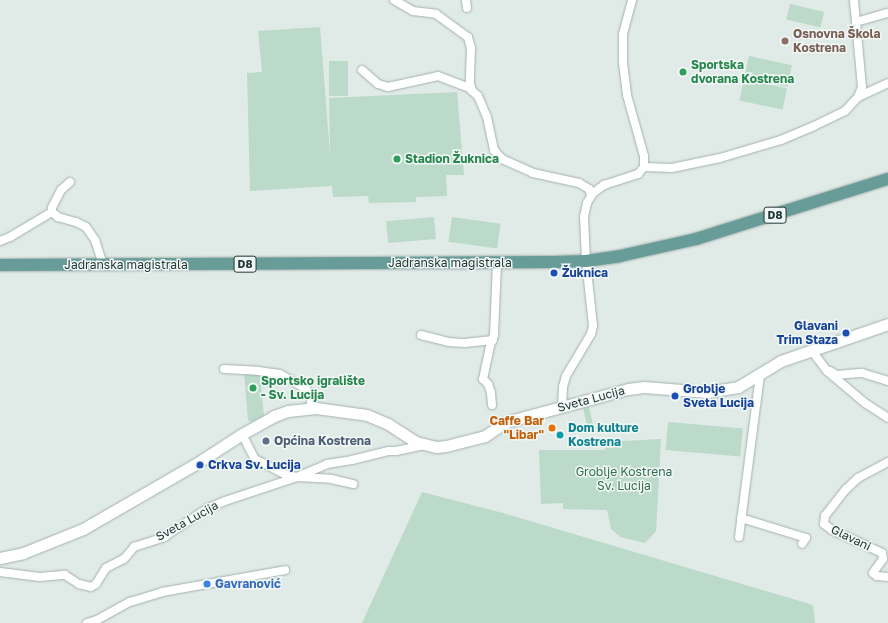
<!DOCTYPE html>
<html>
<head>
<meta charset="utf-8">
<style>
	body { margin:0 }
	#map { position:relative; width:888px; height:623px; overflow:hidden; background:#e0eae7; font-family:"Golos Text",sans-serif }
	div>[style] { position:absolute }
	[style*='--x'] { left:calc(var(--x)*1px); top:calc(var(--y)*1px); width:calc(var(--w)*1px); rotate:calc(var(--a)*1deg) }
	.green>* { inset:0; background:#bbdac9; transform-origin:0 0 }
	.roads { filter:drop-shadow(0 0 1px #a3b1af) drop-shadow(0 0 1px #a3b1af) }
	.street>* { height:8px; margin:-4px; padding:0 4px; transform-origin:4px; border-radius:4px; background:#fff }
	.secondary>* { height:11px; margin:-5.5px; padding:0 5.5px; transform-origin:5.5px; border-radius:5.5px; background:#fff }
	.primary>* { height:12px; margin:-6px; padding:0 6px; transform-origin:6px; border-radius:6px; background:#689c98 }
	.dots>* { width:11px; height:11px; translate:-50% -50%; box-sizing:border-box; border:2px solid #f1f7f5; border-radius:50% }
	span { translate:-50% -50%; white-space:nowrap; text-align:center; line-height:1.15; -webkit-text-stroke:3px #f1f7f5; paint-order:stroke }
	.shield-label span { padding:1px 3px; background:#f1f7f5; border:1px solid; border-radius:3px; -webkit-text-stroke-width:0 }
	.shield-label { font-size:11px; color:#223937; font-weight:700 }
	.education-label { font-size:12px; color:#785e54; font-weight:700 }
	.left { translate:0 -50%; text-align:left }
	.leisure-label { font-size:12px; color:#27864d; font-weight:700 }
	.street-label { font-size:12px; color:#223937 }
	.transit-label { font-size:12px; color:#164399; font-weight:700 }
	.right { translate:-100% -50%; text-align:right }
	.food-label { font-size:12px; color:#c56008; font-weight:700 }
	.culture-label { font-size:12px; color:#0d838f; font-weight:700 }
	.service-label { font-size:12px; color:#4e5e75; font-weight:700 }
	.park-label { font-size:12px; color:#306d52 }
	.shop-label { font-size:12px; color:#366cbe; font-weight:700 }
</style>
</head>
<body>
<div id="map">
	<div class="green">
		<div style="left:790px;top:4px;width:35px;height:16px;rotate:13deg"></div>
		<div style="clip-path:polygon(320px 27px,330px 155px,329px 98px,457px 92px,464px 175px,446px 175px,447px 196px,416px 197px,416px 202px,369px 203px,368px 196px,333px 197px,332px 186px,250px 191px,247px 73px,262px 72px,258px 31px)"></div>
		<div style="left:749px;top:56px;width:44px;height:22px;rotate:12deg"></div>
		<div style="left:329px;top:61px;width:19px;height:35px"></div>
		<div style="left:744px;top:79px;width:44px;height:22px;rotate:12deg"></div>
		<div style="left:434px;top:217px;width:22px;height:48px;rotate:85deg"></div>
		<div style="left:452px;top:217px;width:49px;height:25px;rotate:8deg"></div>
		<div style="clip-path:polygon(244px 373px,260px 375px,264px 416px,251px 422px,248px 420px)"></div>
		<div style="left:589px;top:407px;width:23px;height:6px;rotate:77deg"></div>
		<div style="left:668px;top:422px;width:75px;height:28px;rotate:5deg"></div>
		<div style="clip-path:polygon(661px 439px,656px 531px,645px 543px,620px 537px,611px 529px,607px 510px,563px 509px,563px 503px,541px 504px,539px 450px,605px 450px,606px 442px)"></div>
		<div style="clip-path:polygon(422px 492px,503px 513px,813px 605px,815px 623px,362px 623px)"></div>
	</div>
	<div class="roads">
		<div class="street">
			<div style="--x:394;--y:0;--w:22;--a:30"></div>
			<div style="--x:413;--y:11;--w:23;--a:7"></div>
			<div style="--x:436;--y:14;--w:39;--a:36"></div>
			<div style="--x:468;--y:37;--w:11;--a:75"></div>
			<div style="--x:471;--y:48;--w:35;--a:92"></div>
			<div style="--x:470;--y:83;--w:8;--a:76"></div>
			<div style="--x:466;--y:0;--w:8;--a:83"></div>
			<div style="--x:856;--y:22;--w:33;--a:-16"></div>
			<div style="--x:362;--y:70;--w:21;--a:41"></div>
			<div style="--x:378;--y:84;--w:10;--a:17"></div>
			<div style="--x:388;--y:87;--w:51;--a:-12.4"></div>
			<div style="--x:438;--y:76;--w:33;--a:21"></div>
			<div style="--x:469;--y:88;--w:12;--a:42"></div>
			<div style="--x:478;--y:96;--w:23;--a:67"></div>
			<div style="--x:487;--y:117;--w:34;--a:78"></div>
			<div style="--x:494;--y:150;--w:12;--a:48"></div>
			<div style="--x:502;--y:159;--w:34;--a:24"></div>
			<div style="--x:533;--y:173;--w:47;--a:12.3"></div>
			<div style="--x:579;--y:183;--w:12;--a:31"></div>
			<div style="--x:589;--y:189;--w:6;--a:72"></div>
			<div style="--x:858;--y:97;--w:33;--a:-25"></div>
			<div style="--x:644;--y:167;--w:28;--a:2"></div>
			<div style="--x:672;--y:168;--w:49;--a:-11.8"></div>
			<div style="--x:720;--y:158;--w:64;--a:-16.4"></div>
			<div style="--x:781;--y:140;--w:34;--a:-23"></div>
			<div style="--x:812;--y:127;--w:37;--a:-26"></div>
			<div style="--x:845;--y:111;--w:19;--a:-47"></div>
			<div style="--x:858;--y:97;--w:11;--a:-68"></div>
			<div style="--x:862;--y:87;--w:87;--a:-95.3"></div>
			<div style="--x:70;--y:182;--w:12;--a:138"></div>
			<div style="--x:61;--y:190;--w:20;--a:117"></div>
			<div style="--x:52;--y:208;--w:4;--a:90"></div>
			<div style="--x:52;--y:212;--w:8;--a:40"></div>
			<div style="--x:58;--y:217;--w:19;--a:16"></div>
			<div style="--x:76;--y:222;--w:11;--a:27"></div>
			<div style="--x:86;--y:227;--w:16;--a:55"></div>
			<div style="--x:95;--y:240;--w:26;--a:72"></div>
			<div style="--x:0;--y:241;--w:11;--a:-22"></div>
			<div style="--x:10;--y:237;--w:49;--a:-30.8"></div>
			<div style="--x:421;--y:335;--w:29;--a:14"></div>
			<div style="--x:449;--y:342;--w:16;--a:4"></div>
			<div style="--x:465;--y:343;--w:28;--a:-6"></div>
			<div style="--x:812;--y:351;--w:25;--a:53"></div>
			<div style="--x:827;--y:371;--w:50;--a:40.1"></div>
			<div style="--x:865;--y:403;--w:27;--a:33"></div>
			<div style="--x:224;--y:369;--w:34;--a:3"></div>
			<div style="--x:258;--y:371;--w:22;--a:8"></div>
			<div style="--x:280;--y:374;--w:30;--a:30"></div>
			<div style="--x:306;--y:389;--w:9;--a:49"></div>
			<div style="--x:312;--y:396;--w:12;--a:99"></div>
			<div style="--x:830;--y:371;--w:8;--a:30"></div>
			<div style="--x:837;--y:375;--w:25;--a:-5"></div>
			<div style="--x:862;--y:373;--w:27;--a:17"></div>
			<div style="--x:492;--y:405;--w:12;--a:-95"></div>
			<div style="--x:491;--y:393;--w:9;--a:-108"></div>
			<div style="--x:488;--y:384;--w:7;--a:-135"></div>
			<div style="--x:483;--y:379;--w:34;--a:-78"></div>
			<div style="--x:490;--y:346;--w:12;--a:-70"></div>
			<div style="--x:494;--y:335;--w:73;--a:-87.6"></div>
			<div style="--x:562;--y:407;--w:20;--a:-87"></div>
			<div style="--x:563;--y:387;--w:11;--a:-75"></div>
			<div style="--x:566;--y:376;--w:49;--a:-59.2"></div>
			<div style="--x:591;--y:334;--w:8;--a:-76"></div>
			<div style="--x:593;--y:326;--w:65;--a:-96.1"></div>
			<div style="--x:586;--y:261;--w:44;--a:-92.6"></div>
			<div style="--x:584;--y:217;--w:14;--a:-78"></div>
			<div style="--x:587;--y:203;--w:12;--a:-59"></div>
			<div style="--x:593;--y:193;--w:14;--a:-36"></div>
			<div style="--x:604;--y:185;--w:36;--a:-18"></div>
			<div style="--x:638;--y:174;--w:9;--a:-49"></div>
			<div style="--x:644;--y:167;--w:11;--a:-90"></div>
			<div style="--x:644;--y:156;--w:63;--a:-105.6"></div>
			<div style="--x:627;--y:95;--w:32;--a:-97"></div>
			<div style="--x:623;--y:63;--w:29;--a:-90"></div>
			<div style="--x:623;--y:34;--w:35;--a:-75"></div>
			<div style="--x:242;--y:434;--w:28;--a:63"></div>
			<div style="--x:255;--y:459;--w:35;--a:27"></div>
			<div style="--x:286;--y:475;--w:11;--a:10"></div>
			<div style="--x:297;--y:477;--w:34;--a:3"></div>
			<div style="--x:331;--y:479;--w:23;--a:13"></div>
			<div style="--x:888;--y:462;--w:34;--a:152"></div>
			<div style="--x:858;--y:478;--w:16;--a:137"></div>
			<div style="--x:846;--y:489;--w:34;--a:128"></div>
			<div style="--x:825;--y:516;--w:8;--a:97"></div>
			<div style="--x:824;--y:524;--w:10;--a:37"></div>
			<div style="--x:832;--y:530;--w:55;--a:24.7"></div>
			<div style="--x:882;--y:553;--w:6;--a:81"></div>
			<div style="--x:883;--y:559;--w:17;--a:126"></div>
			<div style="--x:873;--y:573;--w:5;--a:37"></div>
			<div style="--x:877;--y:576;--w:11;--a:5"></div>
			<div style="--x:741;--y:518;--w:68;--a:17.1"></div>
			<div style="--x:806;--y:538;--w:7;--a:124"></div>
			<div style="--x:739;--y:537;--w:163;--a:-82.6"></div>
			<div style="--x:0;--y:572;--w:40;--a:7.1"></div>
			<div style="--x:40;--y:577;--w:25;--a:-5"></div>
			<div style="--x:65;--y:575;--w:17;--a:33"></div>
			<div style="--x:79;--y:584;--w:12;--a:14"></div>
			<div style="--x:91;--y:587;--w:6;--a:-31"></div>
			<div style="--x:96;--y:584;--w:19;--a:-58"></div>
			<div style="--x:106;--y:568;--w:20;--a:-27"></div>
			<div style="--x:124;--y:559;--w:16;--a:-50"></div>
			<div style="--x:134;--y:547;--w:32;--a:-18"></div>
			<div style="--x:164;--y:537;--w:53;--a:-33.4"></div>
			<div style="--x:208;--y:508;--w:18;--a:-22"></div>
			<div style="--x:225;--y:501;--w:76;--a:-18.4"></div>
			<div style="--x:297;--y:477;--w:33;--a:-23"></div>
			<div style="--x:327;--y:464;--w:25;--a:-9"></div>
			<div style="--x:352;--y:460;--w:37;--a:-14"></div>
			<div style="--x:388;--y:451;--w:8;--a:0"></div>
			<div style="--x:396;--y:451;--w:30;--a:-12"></div>
			<div style="--x:87;--y:623;--w:10;--a:-17"></div>
			<div style="--x:97;--y:620;--w:38;--a:-29"></div>
			<div style="--x:130;--y:602;--w:34;--a:-17"></div>
			<div style="--x:162;--y:592;--w:125;--a:-10.1"></div>
		</div>
		<div class="secondary">
			<div style="--x:0;--y:558;--w:24;--a:-12"></div>
			<div style="--x:23;--y:553;--w:65;--a:-21.8"></div>
			<div style="--x:83;--y:529;--w:128;--a:-30"></div>
			<div style="--x:194;--y:465;--w:57;--a:-32.9"></div>
			<div style="--x:242;--y:434;--w:37;--a:-29"></div>
			<div style="--x:274;--y:416;--w:15;--a:-20"></div>
			<div style="--x:288;--y:411;--w:28;--a:-6"></div>
			<div style="--x:316;--y:408;--w:51;--a:7.8"></div>
			<div style="--x:367;--y:415;--w:23;--a:23"></div>
			<div style="--x:388;--y:424;--w:33;--a:33"></div>
			<div style="--x:416;--y:442;--w:21;--a:14"></div>
			<div style="--x:436;--y:447;--w:10;--a:-6"></div>
			<div style="--x:446;--y:446;--w:40;--a:-14.4"></div>
			<div style="--x:485;--y:436;--w:23;--a:-34"></div>
			<div style="--x:504;--y:423;--w:9;--a:-18"></div>
			<div style="--x:513;--y:420;--w:119;--a:-15.1"></div>
			<div style="--x:628;--y:389;--w:16;--a:-7"></div>
			<div style="--x:644;--y:387;--w:63;--a:4.5"></div>
			<div style="--x:707;--y:392;--w:31;--a:-9"></div>
			<div style="--x:738;--y:387;--w:50;--a:-31.2"></div>
			<div style="--x:781;--y:361;--w:113;--a:-19.1"></div>
		</div>
		<div class="primary">
			<div style="--x:0;--y:265;--w:554;--a:-0.31"></div>
			<div style="--x:554;--y:262;--w:32;--a:-2"></div>
			<div style="--x:586;--y:261;--w:34;--a:-8"></div>
			<div style="--x:620;--y:256;--w:78;--a:-12.6"></div>
			<div style="--x:696;--y:239;--w:201;--a:-17.4"></div>
		</div>
	</div>
	<div class="dots">
		<div style="left:785px;top:41px;background:#8d6e63"></div>
		<div style="left:683px;top:72px;background:#2e9e5b"></div>
		<div style="left:397px;top:159px;background:#2e9e5b"></div>
		<div style="left:554px;top:273px;background:#1a4fb4"></div>
		<div style="left:846px;top:333px;background:#1a4fb4"></div>
		<div style="left:253px;top:388px;background:#2e9e5b"></div>
		<div style="left:675px;top:396px;background:#1a4fb4"></div>
		<div style="left:552px;top:428px;background:#e8710a"></div>
		<div style="left:560px;top:435px;background:#0f9aa8"></div>
		<div style="left:266px;top:441px;background:#5c6f8a"></div>
		<div style="left:200px;top:465px;background:#1a4fb4"></div>
		<div style="left:207px;top:584px;background:#3f7fe0"></div>
	</div>
	<div class="shield-label">
		<span style="left:775px;top:215px">D8</span>
		<span style="left:245px;top:264px">D8</span>
	</div>
	<div class="education-label">
		<span class="left" style="left:793px;top:41px">Osnovna Škola<br>Kostrena</span>
	</div>
	<div class="leisure-label">
		<span class="left" style="left:691px;top:72px">Sportska<br>dvorana Kostrena</span>
		<span class="left" style="left:405px;top:159px">Stadion Žuknica</span>
		<span class="left" style="left:261px;top:388px">Sportsko igralište<br>- Sv. Lucija</span>
	</div>
	<div class="street-label">
		<span style="left:450px;top:263px">Jadranska magistrala</span>
		<span style="left:126px;top:265px">Jadranska magistrala</span>
		<span style="left:591px;top:399px;rotate:-15deg">Sveta Lucija</span>
		<span style="left:187px;top:521px;rotate:-29deg">Sveta Lucija</span>
		<span style="left:851px;top:538px;rotate:26deg">Glavani</span>
	</div>
	<div class="transit-label">
		<span class="left" style="left:562px;top:273px">Žuknica</span>
		<span class="right" style="left:838px;top:333px">Glavani<br>Trim Staza</span>
		<span class="left" style="left:683px;top:396px">Groblje<br>Sveta Lucija</span>
		<span class="left" style="left:208px;top:465px">Crkva Sv. Lucija</span>
	</div>
	<div class="food-label">
		<span class="right" style="left:544px;top:428px">Caffe Bar<br>"Libar"</span>
	</div>
	<div class="culture-label">
		<span class="left" style="left:568px;top:435px">Dom kulture<br>Kostrena</span>
	</div>
	<div class="service-label">
		<span class="left" style="left:274px;top:441px">Općina Kostrena</span>
	</div>
	<div class="park-label">
		<span style="left:624px;top:479px">Groblje Kostrena<br>Sv. Lucija</span>
	</div>
	<div class="shop-label">
		<span class="left" style="left:215px;top:584px">Gavranović</span>
	</div>
</div>
</body>
</html>
